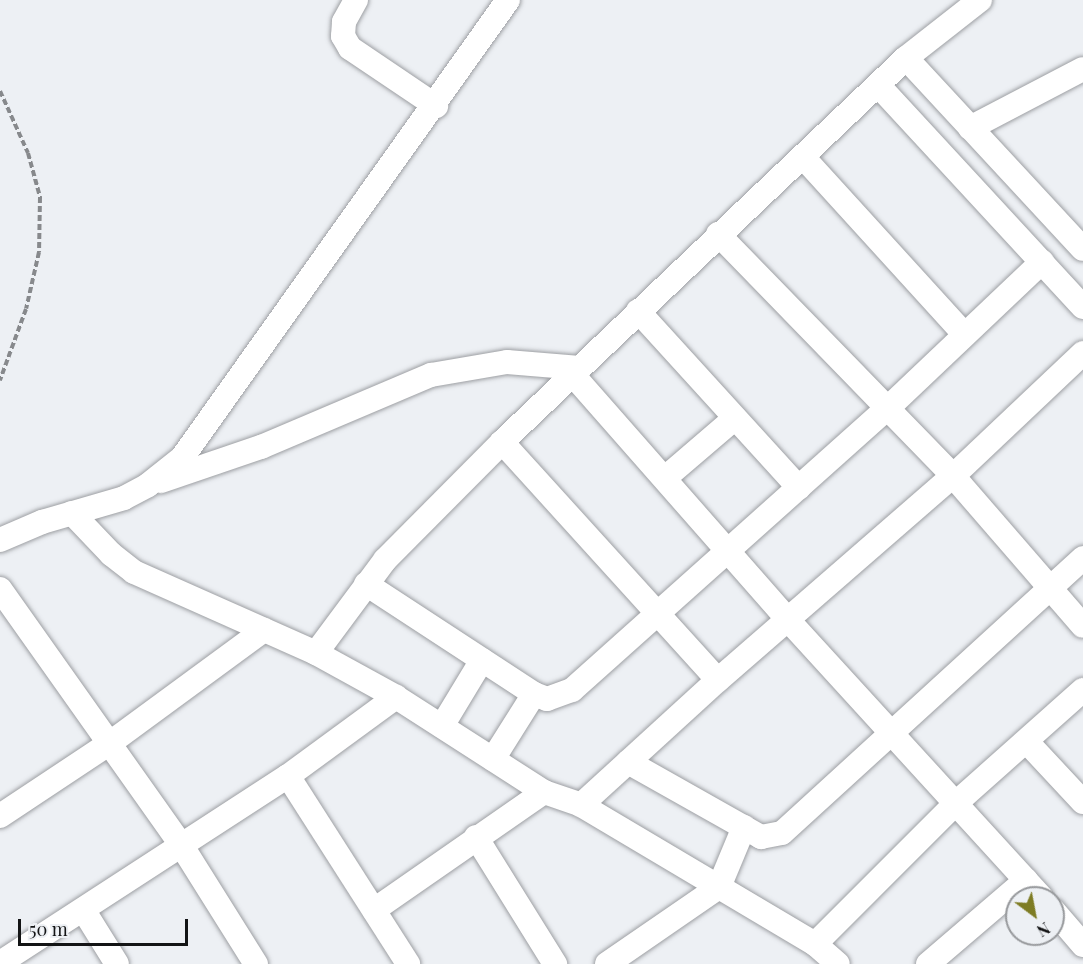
<!DOCTYPE html>
<html>
<head>
<meta charset="utf-8">
<style>
	body { margin:0 }
	#map { position:relative; width:1083px; height:964px; overflow:hidden; background:#edf0f4; font-family:"Playfair Display",serif }
	div>[style] { position:absolute }
	[style*='--x'] { left:calc(var(--x)*1px); top:calc(var(--y)*1px); width:calc(var(--w)*1px); rotate:calc(var(--a)*1deg) }
	.path>* { height:4px; margin-top:-2px; transform-origin:0; background:repeating-linear-gradient(90deg,#87898c 0 6px,transparent 0 9px) }
	.roads { filter:drop-shadow(0 0 2px #9d9fa3) drop-shadow(0 0 2px #9d9fa3) }
	.minor>* { height:24px; margin:-12px; padding:0 12px; transform-origin:12px; border-radius:12px; background:#fff }
	span { translate:-50% -50%; white-space:nowrap; text-align:center; line-height:1.15; -webkit-text-stroke:4.5px #edf0f4; paint-order:stroke }
	.north { position:absolute; left:1005px; top:886px; width:60px; height:60px; box-sizing:border-box; background:#edf0f4; border:2px solid #96989b; border-radius:50%; rotate:148deg; font-size:16px; font-weight:700; line-height:24px; text-align:center; color:#131415 }
	.north::after { content:''; display:block; margin:auto; width:21px; height:27px; background:#7e7c24; clip-path:polygon(50% 0,100% 100%,50% 72%,0 100%) }
	.scale { position:absolute; left:18px; top:919px; width:170px; height:27px; box-sizing:border-box; border:3px solid #131415; border-top:0; padding-left:8px; font-size:18px; line-height:21px; white-space:nowrap; color:#131415; -webkit-text-stroke:4px #edf0f4; paint-order:stroke }
</style>
</head>
<body>
<div id="map">
	<div class="path">
		<div style="--x:0;--y:91;--w:68;--a:65.7"></div>
		<div style="--x:28;--y:153;--w:46;--a:74.7"></div>
		<div style="--x:40;--y:197;--w:55;--a:91"></div>
		<div style="--x:39;--y:252;--w:58;--a:102.8"></div>
		<div style="--x:26;--y:309;--w:76;--a:110.1"></div>
	</div>
	<div class="roads">
		<div class="minor">
			<div style="--x:356;--y:0;--w:25;--a:119"></div>
			<div style="--x:344;--y:22;--w:14;--a:94"></div>
			<div style="--x:343;--y:36;--w:14;--a:60"></div>
			<div style="--x:350;--y:48;--w:104;--a:34"></div>
			<div style="--x:906;--y:58;--w:260;--a:47.2"></div>
			<div style="--x:878;--y:85;--w:302;--a:47.3"></div>
			<div style="--x:970;--y:128;--w:127;--a:-27.6"></div>
			<div style="--x:803;--y:157;--w:239;--a:47.7"></div>
			<div style="--x:718;--y:234;--w:337;--a:45.8"></div>
			<div style="--x:953;--y:476;--w:198;--a:49.1"></div>
			<div style="--x:638;--y:311;--w:239;--a:47.7"></div>
			<div style="--x:573;--y:375;--w:327;--a:48.7"></div>
			<div style="--x:789;--y:621;--w:375;--a:47.6"></div>
			<div style="--x:502;--y:442;--w:321;--a:47.8"></div>
			<div style="--x:665;--y:478;--w:92;--a:-40.6"></div>
			<div style="--x:161;--y:481;--w:106;--a:-18.8"></div>
			<div style="--x:261;--y:447;--w:185;--a:-23"></div>
			<div style="--x:431;--y:375;--w:77;--a:-9.7"></div>
			<div style="--x:507;--y:362;--w:73;--a:4.7"></div>
			<div style="--x:72;--y:513;--w:57;--a:46.4"></div>
			<div style="--x:111;--y:554;--w:29;--a:38"></div>
			<div style="--x:134;--y:572;--w:199;--a:24"></div>
			<div style="--x:316;--y:653;--w:91;--a:28.8"></div>
			<div style="--x:396;--y:697;--w:176;--a:32.7"></div>
			<div style="--x:544;--y:792;--w:39;--a:19"></div>
			<div style="--x:581;--y:805;--w:272;--a:30.7"></div>
			<div style="--x:815;--y:944;--w:30;--a:41"></div>
			<div style="--x:0;--y:540;--w:46;--a:-23.2"></div>
			<div style="--x:42;--y:522;--w:85;--a:-16.3"></div>
			<div style="--x:124;--y:498;--w:27;--a:-28"></div>
			<div style="--x:148;--y:485;--w:43;--a:-38.5"></div>
			<div style="--x:182;--y:458;--w:562;--a:-54.56"></div>
			<div style="--x:366;--y:584;--w:201;--a:33.2"></div>
			<div style="--x:534;--y:694;--w:14;--a:21"></div>
			<div style="--x:547;--y:699;--w:27;--a:-20"></div>
			<div style="--x:572;--y:690;--w:425;--a:-41.8"></div>
			<div style="--x:889;--y:407;--w:211;--a:-43.5"></div>
			<div style="--x:0;--y:589;--w:311;--a:54.7"></div>
			<div style="--x:180;--y:843;--w:143;--a:57.9"></div>
			<div style="--x:316;--y:653;--w:116;--a:-53.4"></div>
			<div style="--x:385;--y:560;--w:166;--a:-45.2"></div>
			<div style="--x:502;--y:442;--w:557;--a:-43.55"></div>
			<div style="--x:906;--y:58;--w:94;--a:-38.1"></div>
			<div style="--x:442;--y:726;--w:77;--a:-58.8"></div>
			<div style="--x:1027;--y:742;--w:82;--a:47"></div>
			<div style="--x:493;--y:759;--w:77;--a:-57.8"></div>
			<div style="--x:628;--y:762;--w:153;--a:29.4"></div>
			<div style="--x:761;--y:837;--w:21;--a:-11"></div>
			<div style="--x:782;--y:833;--w:408;--a:-42.4"></div>
			<div style="--x:288;--y:776;--w:223;--a:57.4"></div>
			<div style="--x:581;--y:805;--w:185;--a:-42.4"></div>
			<div style="--x:718;--y:680;--w:311;--a:-41"></div>
			<div style="--x:953;--y:476;--w:179;--a:-43.4"></div>
			<div style="--x:0;--y:816;--w:132;--a:-33.6"></div>
			<div style="--x:110;--y:743;--w:191;--a:-36.3"></div>
			<div style="--x:476;--y:837;--w:150;--a:58.1"></div>
			<div style="--x:374;--y:910;--w:207;--a:-34.8"></div>
			<div style="--x:1053;--y:910;--w:46;--a:49.4"></div>
			<div style="--x:84;--y:911;--w:62;--a:58.1"></div>
			<div style="--x:815;--y:944;--w:199;--a:-45"></div>
			<div style="--x:956;--y:803;--w:170;--a:-41.7"></div>
			<div style="--x:0;--y:963;--w:343;--a:-33"></div>
			<div style="--x:288;--y:776;--w:134;--a:-36.2"></div>
			<div style="--x:607;--y:964;--w:136;--a:-34.5"></div>
			<div style="--x:719;--y:887;--w:65;--a:-67.4"></div>
			<div style="--x:928;--y:964;--w:129;--a:-40.6"></div>
		</div>
	</div>
	<div class="north">N</div>
	<div class="scale">50 m</div>
</div>
</body>
</html>
